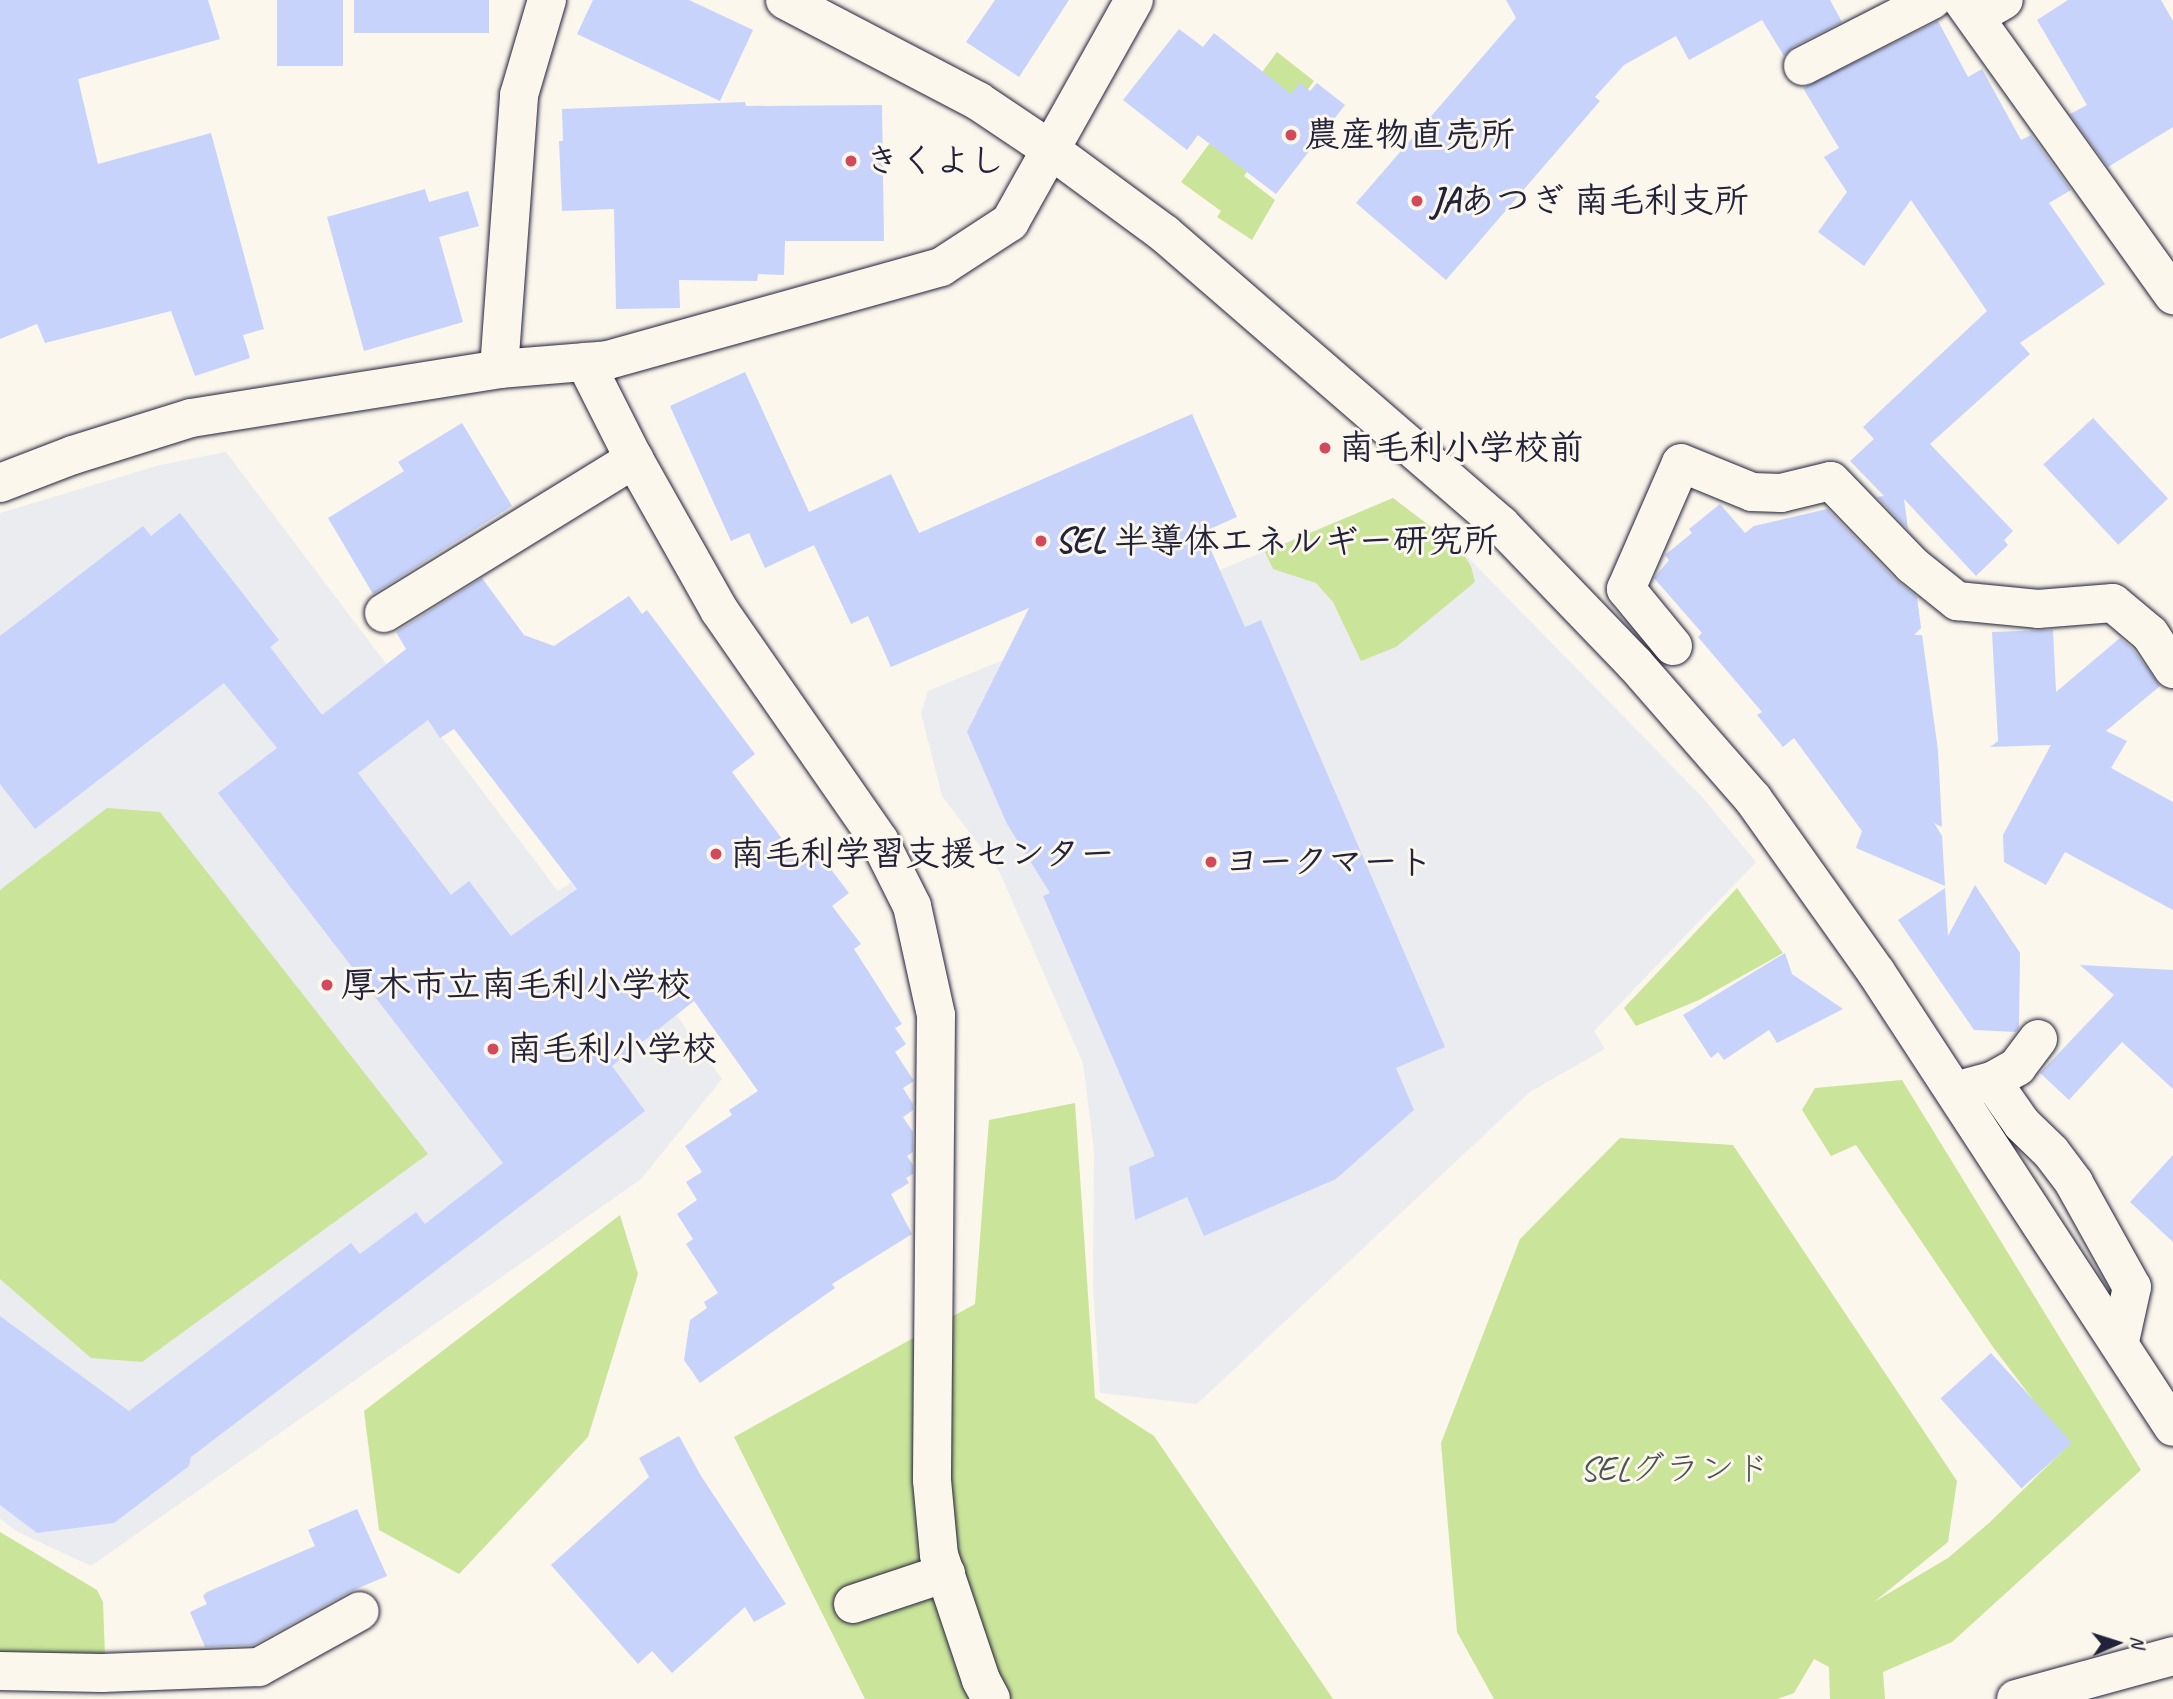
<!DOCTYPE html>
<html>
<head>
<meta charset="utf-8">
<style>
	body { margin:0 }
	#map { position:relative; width:2173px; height:1699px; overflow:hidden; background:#fbf7ec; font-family:Caveat,"Klee One",sans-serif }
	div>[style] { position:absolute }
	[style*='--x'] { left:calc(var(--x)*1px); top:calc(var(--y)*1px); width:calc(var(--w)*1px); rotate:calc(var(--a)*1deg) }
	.built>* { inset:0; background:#ebecf0 }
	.green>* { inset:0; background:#cae49a }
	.building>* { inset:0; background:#c7d3fa; transform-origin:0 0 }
	.roads { filter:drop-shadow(0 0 2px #22223b) drop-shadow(0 0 2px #22223b) }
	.minor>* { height:38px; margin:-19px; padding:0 19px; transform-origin:19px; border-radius:19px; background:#fbf7ec }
	.dots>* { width:19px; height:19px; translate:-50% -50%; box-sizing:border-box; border:4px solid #fbf7ec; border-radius:50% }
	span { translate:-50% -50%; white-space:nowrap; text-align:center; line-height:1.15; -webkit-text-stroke:6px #fbf7ec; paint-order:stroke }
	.poi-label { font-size:35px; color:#22223b; font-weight:700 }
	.left { translate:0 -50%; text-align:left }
	.park-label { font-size:35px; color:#4c5253 }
	.north { position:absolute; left:2082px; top:1608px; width:70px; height:70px; -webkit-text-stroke:5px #fbf7ec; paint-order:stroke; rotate:87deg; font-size:19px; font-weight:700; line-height:28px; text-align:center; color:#22223b }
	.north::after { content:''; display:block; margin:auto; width:24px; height:32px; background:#22223b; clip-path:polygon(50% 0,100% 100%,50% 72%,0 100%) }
</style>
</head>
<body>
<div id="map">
	<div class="built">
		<div style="clip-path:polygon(226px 452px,558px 891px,578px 878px,722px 1079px,641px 1179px,91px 1566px,18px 1532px,0 1519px,0 513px,160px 465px)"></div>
		<div style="clip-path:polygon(1393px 498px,1460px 549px,1703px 798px,1756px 862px,1594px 1031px,1605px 1049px,1530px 1092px,1197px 1404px,1100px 1393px,1093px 1288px,1094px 1151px,1083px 1063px,1000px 873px,942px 796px,921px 713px,928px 691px)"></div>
	</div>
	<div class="green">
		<div style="clip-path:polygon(1277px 52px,1314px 81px,1244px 176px,1275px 200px,1252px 240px,1217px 217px,1221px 211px,1181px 182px)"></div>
		<div style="clip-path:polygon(1393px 498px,1460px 549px,1471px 566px,1475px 582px,1396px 647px,1361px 661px,1333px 602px,1316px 583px,1273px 569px,1265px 552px)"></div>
		<div style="clip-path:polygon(107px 808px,160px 812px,428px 1154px,142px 1362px,91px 1358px,0 1279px,0 890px)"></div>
		<div style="clip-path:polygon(1737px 888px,1783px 953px,1699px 1000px,1636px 1026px,1624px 1008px)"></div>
		<div style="clip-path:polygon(1902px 1080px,2141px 1470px,1952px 1642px,1883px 1672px,1885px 1699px,1830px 1699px,1829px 1667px,1814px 1659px,1794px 1693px,1777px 1699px,1494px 1699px,1457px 1632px,1441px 1443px,1520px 1239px,1620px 1138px,1733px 1145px,1957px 1481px,1948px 1542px,1874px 1602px,1948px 1558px,1989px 1523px,2068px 1446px,1993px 1347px,1856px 1145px,1831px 1156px,1802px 1110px,1815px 1088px)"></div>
		<div style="clip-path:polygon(1075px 1103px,1095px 1398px,1154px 1436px,1333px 1699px,865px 1699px,734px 1437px,975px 1304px,989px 1120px)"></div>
		<div style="clip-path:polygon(620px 1215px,638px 1274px,588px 1437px,459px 1574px,379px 1530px,364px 1411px)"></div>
		<div style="clip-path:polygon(0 1532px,97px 1590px,103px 1602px,105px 1656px,0 1661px)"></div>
	</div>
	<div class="building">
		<div style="clip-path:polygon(0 0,208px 0,220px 39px,78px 79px,98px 164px,211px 133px,264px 329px,243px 335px,250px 358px,195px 376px,171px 311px,45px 343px,37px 324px,0 339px)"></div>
		<div style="left:277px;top:0;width:66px;height:66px"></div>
		<div style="left:354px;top:0;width:135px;height:33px"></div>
		<div style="clip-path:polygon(593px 0,689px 0,753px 30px,720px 101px,577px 34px)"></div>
		<div style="clip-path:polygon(995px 0,1069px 0,1019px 77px,966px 42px)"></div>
		<div style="clip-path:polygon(1506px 0,1830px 0,1842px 22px,1793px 47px,1784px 56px,1762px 20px,1689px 60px,1676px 36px,1624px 65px,1595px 97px,1600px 101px,1446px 280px,1356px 203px,1516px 18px)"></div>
		<div style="clip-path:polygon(2068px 0,2161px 0,2173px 21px,2173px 127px,2108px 167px,2070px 114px,2087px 105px,2037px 20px)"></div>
		<div style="clip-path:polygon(1938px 21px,1968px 77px,1982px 69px,2021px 140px,2031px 135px,2071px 190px,2049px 203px,2105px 284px,2020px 343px,2030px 354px,1930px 444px,2013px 531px,2004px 540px,2008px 545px,1976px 576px,1904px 499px,1908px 529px,1877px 497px,1884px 496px,1850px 461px,1874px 439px,1863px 427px,1987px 311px,1911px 200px,1864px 266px,1818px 232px,1847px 192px,1824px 157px,1839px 148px,1803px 88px)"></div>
		<div style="clip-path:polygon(1179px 29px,1203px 47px,1214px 33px,1291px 94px,1300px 83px,1310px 91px,1317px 83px,1345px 105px,1276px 194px,1198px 135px,1187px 150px,1123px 100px)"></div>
		<div style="clip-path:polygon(745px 102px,746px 106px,882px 105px,884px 241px,785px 241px,784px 275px,758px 274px,757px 281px,679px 280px,680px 308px,616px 309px,614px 209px,562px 211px,559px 141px,563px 141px,562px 109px)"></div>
		<div style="clip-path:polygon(425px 189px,429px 202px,468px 191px,479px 226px,439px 237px,463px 322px,364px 351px,327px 217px)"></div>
		<div style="clip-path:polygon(745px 372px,809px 512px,891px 474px,919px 533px,1192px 414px,1237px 517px,1203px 532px,1245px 627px,1261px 620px,1445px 1047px,1396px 1068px,1414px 1110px,1336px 1179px,1204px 1236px,1187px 1197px,1135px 1220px,1129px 1167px,1155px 1156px,1043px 896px,1050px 893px,1007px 824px,967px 732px,1029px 608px,891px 667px,868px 616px,851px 624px,814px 545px,765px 568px,749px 533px,731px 541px,670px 406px)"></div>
		<div style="left:2093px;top:418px;width:110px;height:68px;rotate:47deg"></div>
		<div style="clip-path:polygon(462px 423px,512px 506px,373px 594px,328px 518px,404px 471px,398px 462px)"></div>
		<div style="clip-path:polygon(1720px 504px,1745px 533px,1754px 526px,1827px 509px,1896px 580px,1917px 597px,1921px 628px,1914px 635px,1922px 635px,1938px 750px,1942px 827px,1934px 823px,1942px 836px,1945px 886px,1856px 848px,1862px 831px,1794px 738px,1783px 747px,1757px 715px,1762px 712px,1698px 637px,1702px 633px,1654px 578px,1669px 560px,1665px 555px,1692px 533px,1689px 529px)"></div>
		<div style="clip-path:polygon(evenodd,180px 513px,279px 640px,270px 647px,322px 715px,406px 649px,396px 632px,482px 578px,524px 635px,554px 646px,629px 596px,642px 614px,647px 610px,755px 754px,732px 772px,801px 864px,817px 851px,849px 893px,832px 906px,861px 944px,854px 949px,902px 1024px,895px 1028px,906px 1044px,895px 1052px,914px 1081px,903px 1088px,913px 1104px,913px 1110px,903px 1117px,913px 1132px,913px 1152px,907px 1156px,913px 1165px,913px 1174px,906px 1178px,909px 1183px,891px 1194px,912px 1234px,832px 1284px,835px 1288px,700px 1383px,684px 1360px,690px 1320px,707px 1308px,704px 1302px,718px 1293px,686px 1244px,693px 1239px,677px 1214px,697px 1200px,686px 1182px,702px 1172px,685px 1146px,732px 1115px,729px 1110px,758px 1091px,694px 1001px,612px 1066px,645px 1111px,191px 1457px,189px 1466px,114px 1523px,37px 1533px,0 1505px,0 1316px,129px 1411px,351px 1243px,360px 1254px,416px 1212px,425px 1224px,503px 1163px,218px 793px,277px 748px,224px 683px,35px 829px,0 784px,0 636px,143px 526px,151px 536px,180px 513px,428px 720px,440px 738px,454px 729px,577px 889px,511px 936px,469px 881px,451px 895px,358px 773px,428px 720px)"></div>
		<div style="clip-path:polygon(2053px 630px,2056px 692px,2120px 638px,2133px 649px,2160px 686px,2106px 731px,2127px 741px,2111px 768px,2173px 802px,2173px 910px,2065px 852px,2046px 885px,2004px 862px,2003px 835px,2051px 745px,1990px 747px,1998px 741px,1992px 632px)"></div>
		<div style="clip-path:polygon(1975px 885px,2020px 953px,2019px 1028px,2016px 1032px,1974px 1030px,1898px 920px,1945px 888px,1948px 936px)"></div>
		<div style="clip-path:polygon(1785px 953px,1792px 974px,1843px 1009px,1777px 1043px,1769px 1030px,1724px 1060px,1718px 1052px,1711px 1058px,1683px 1015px)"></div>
		<div style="clip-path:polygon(2080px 965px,2173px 970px,2173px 1089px,2122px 1042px,2069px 1100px,2040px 1073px,2114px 995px)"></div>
		<div style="clip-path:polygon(2173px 1155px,2173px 1242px,2130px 1202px)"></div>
		<div style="left:1991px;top:1353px;width:121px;height:68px;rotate:48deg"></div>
		<div style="clip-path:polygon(679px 1436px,701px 1476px,786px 1604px,754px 1622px,745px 1607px,672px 1673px,652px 1651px,638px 1664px,551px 1565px,649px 1477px,639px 1458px)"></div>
		<div style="clip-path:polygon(357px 1509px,387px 1576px,349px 1592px,253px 1645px,205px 1647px,190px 1612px,207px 1604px,203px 1596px,207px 1592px,315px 1546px,308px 1530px)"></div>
	</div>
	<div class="roads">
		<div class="minor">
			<div style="--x:785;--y:0;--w:218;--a:27.6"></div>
			<div style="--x:978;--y:101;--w:88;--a:33.9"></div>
			<div style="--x:1051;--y:150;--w:142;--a:36.4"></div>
			<div style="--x:1165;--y:234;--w:444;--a:40.9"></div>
			<div style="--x:1501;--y:525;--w:192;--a:46.1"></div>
			<div style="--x:1634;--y:663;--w:181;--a:48.8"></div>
			<div style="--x:1753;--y:799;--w:212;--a:54.6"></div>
			<div style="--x:1876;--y:972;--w:543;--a:56.87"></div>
			<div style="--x:1962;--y:0;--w:363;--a:54.4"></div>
			<div style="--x:1976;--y:16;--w:32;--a:-30"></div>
			<div style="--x:1803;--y:66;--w:145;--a:-27.1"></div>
			<div style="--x:585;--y:362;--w:109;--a:63.2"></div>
			<div style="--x:634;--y:459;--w:173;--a:60.6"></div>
			<div style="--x:719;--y:610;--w:280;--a:55.2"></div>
			<div style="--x:879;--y:840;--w:74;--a:63.4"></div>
			<div style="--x:912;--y:906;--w:112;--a:77.6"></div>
			<div style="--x:936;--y:1015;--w:465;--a:90.5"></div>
			<div style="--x:932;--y:1480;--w:75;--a:84.7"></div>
			<div style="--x:939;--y:1555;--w:132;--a:71.4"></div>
			<div style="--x:981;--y:1680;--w:21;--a:62"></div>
			<div style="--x:499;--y:369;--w:275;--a:-85.8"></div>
			<div style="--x:519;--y:95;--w:99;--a:-73.6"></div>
			<div style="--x:0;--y:483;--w:78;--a:-21"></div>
			<div style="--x:73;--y:455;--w:124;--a:-17.4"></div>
			<div style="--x:191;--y:418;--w:312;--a:-9"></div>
			<div style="--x:499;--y:369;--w:109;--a:-4.7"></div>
			<div style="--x:608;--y:360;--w:346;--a:-15.6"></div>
			<div style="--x:941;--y:267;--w:82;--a:-33.1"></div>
			<div style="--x:1010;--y:222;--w:254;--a:-60.8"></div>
			<div style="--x:384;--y:613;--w:294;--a:-31.6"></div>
			<div style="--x:1673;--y:646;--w:74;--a:-129.5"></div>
			<div style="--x:1626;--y:589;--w:137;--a:-66.4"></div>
			<div style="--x:1681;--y:463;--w:77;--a:22.2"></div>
			<div style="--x:1752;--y:492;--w:29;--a:2"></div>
			<div style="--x:1781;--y:493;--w:51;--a:-13.5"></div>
			<div style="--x:1831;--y:481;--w:117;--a:46"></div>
			<div style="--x:1912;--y:565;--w:58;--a:38.7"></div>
			<div style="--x:1957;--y:601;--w:81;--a:5.6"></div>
			<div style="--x:2038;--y:609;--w:75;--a:-4.6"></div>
			<div style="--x:2113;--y:603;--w:48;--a:40"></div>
			<div style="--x:2150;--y:634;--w:42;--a:56.7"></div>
			<div style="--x:1992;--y:1081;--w:52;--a:55.1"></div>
			<div style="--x:2022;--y:1124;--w:40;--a:44"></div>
			<div style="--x:2051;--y:1152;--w:39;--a:53"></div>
			<div style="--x:2074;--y:1183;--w:119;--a:60.9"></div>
			<div style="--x:2132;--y:1287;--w:55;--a:102.5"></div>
			<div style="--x:1969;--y:1087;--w:24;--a:-15"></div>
			<div style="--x:1992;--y:1081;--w:29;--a:-29"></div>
			<div style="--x:2017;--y:1067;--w:35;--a:-53"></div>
			<div style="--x:853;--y:1604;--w:98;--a:-18.4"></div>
			<div style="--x:0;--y:1671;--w:102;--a:1.1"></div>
			<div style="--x:102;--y:1673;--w:157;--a:-2.2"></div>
			<div style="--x:259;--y:1667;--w:115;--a:-29"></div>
			<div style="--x:2016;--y:1699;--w:163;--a:-15.3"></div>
		</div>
	</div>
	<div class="dots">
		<div style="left:1291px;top:135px;background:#d1495b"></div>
		<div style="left:851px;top:161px;background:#d1495b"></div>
		<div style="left:1417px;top:201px;background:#d1495b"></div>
		<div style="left:1325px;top:448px;background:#d1495b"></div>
		<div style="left:1041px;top:541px;background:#d1495b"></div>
		<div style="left:716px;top:854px;background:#d1495b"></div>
		<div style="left:1211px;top:862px;background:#d1495b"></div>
		<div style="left:327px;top:985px;background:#d1495b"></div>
		<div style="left:493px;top:1049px;background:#d1495b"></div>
	</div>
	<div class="poi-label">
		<span class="left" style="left:1305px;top:135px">農産物直売所</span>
		<span class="left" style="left:865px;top:161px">きくよし</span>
		<span class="left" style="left:1431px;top:201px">JAあつぎ 南毛利支所</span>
		<span class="left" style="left:1339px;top:448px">南毛利小学校前</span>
		<span class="left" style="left:1055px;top:541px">SEL 半導体エネルギー研究所</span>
		<span class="left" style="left:730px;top:854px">南毛利学習支援センター</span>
		<span class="left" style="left:1225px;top:862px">ヨークマート</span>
		<span class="left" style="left:341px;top:985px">厚木市立南毛利小学校</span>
		<span class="left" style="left:507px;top:1049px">南毛利小学校</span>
	</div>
	<div class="park-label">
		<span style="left:1675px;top:1469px">SELグランド</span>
	</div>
	<div class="north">N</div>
</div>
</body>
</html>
